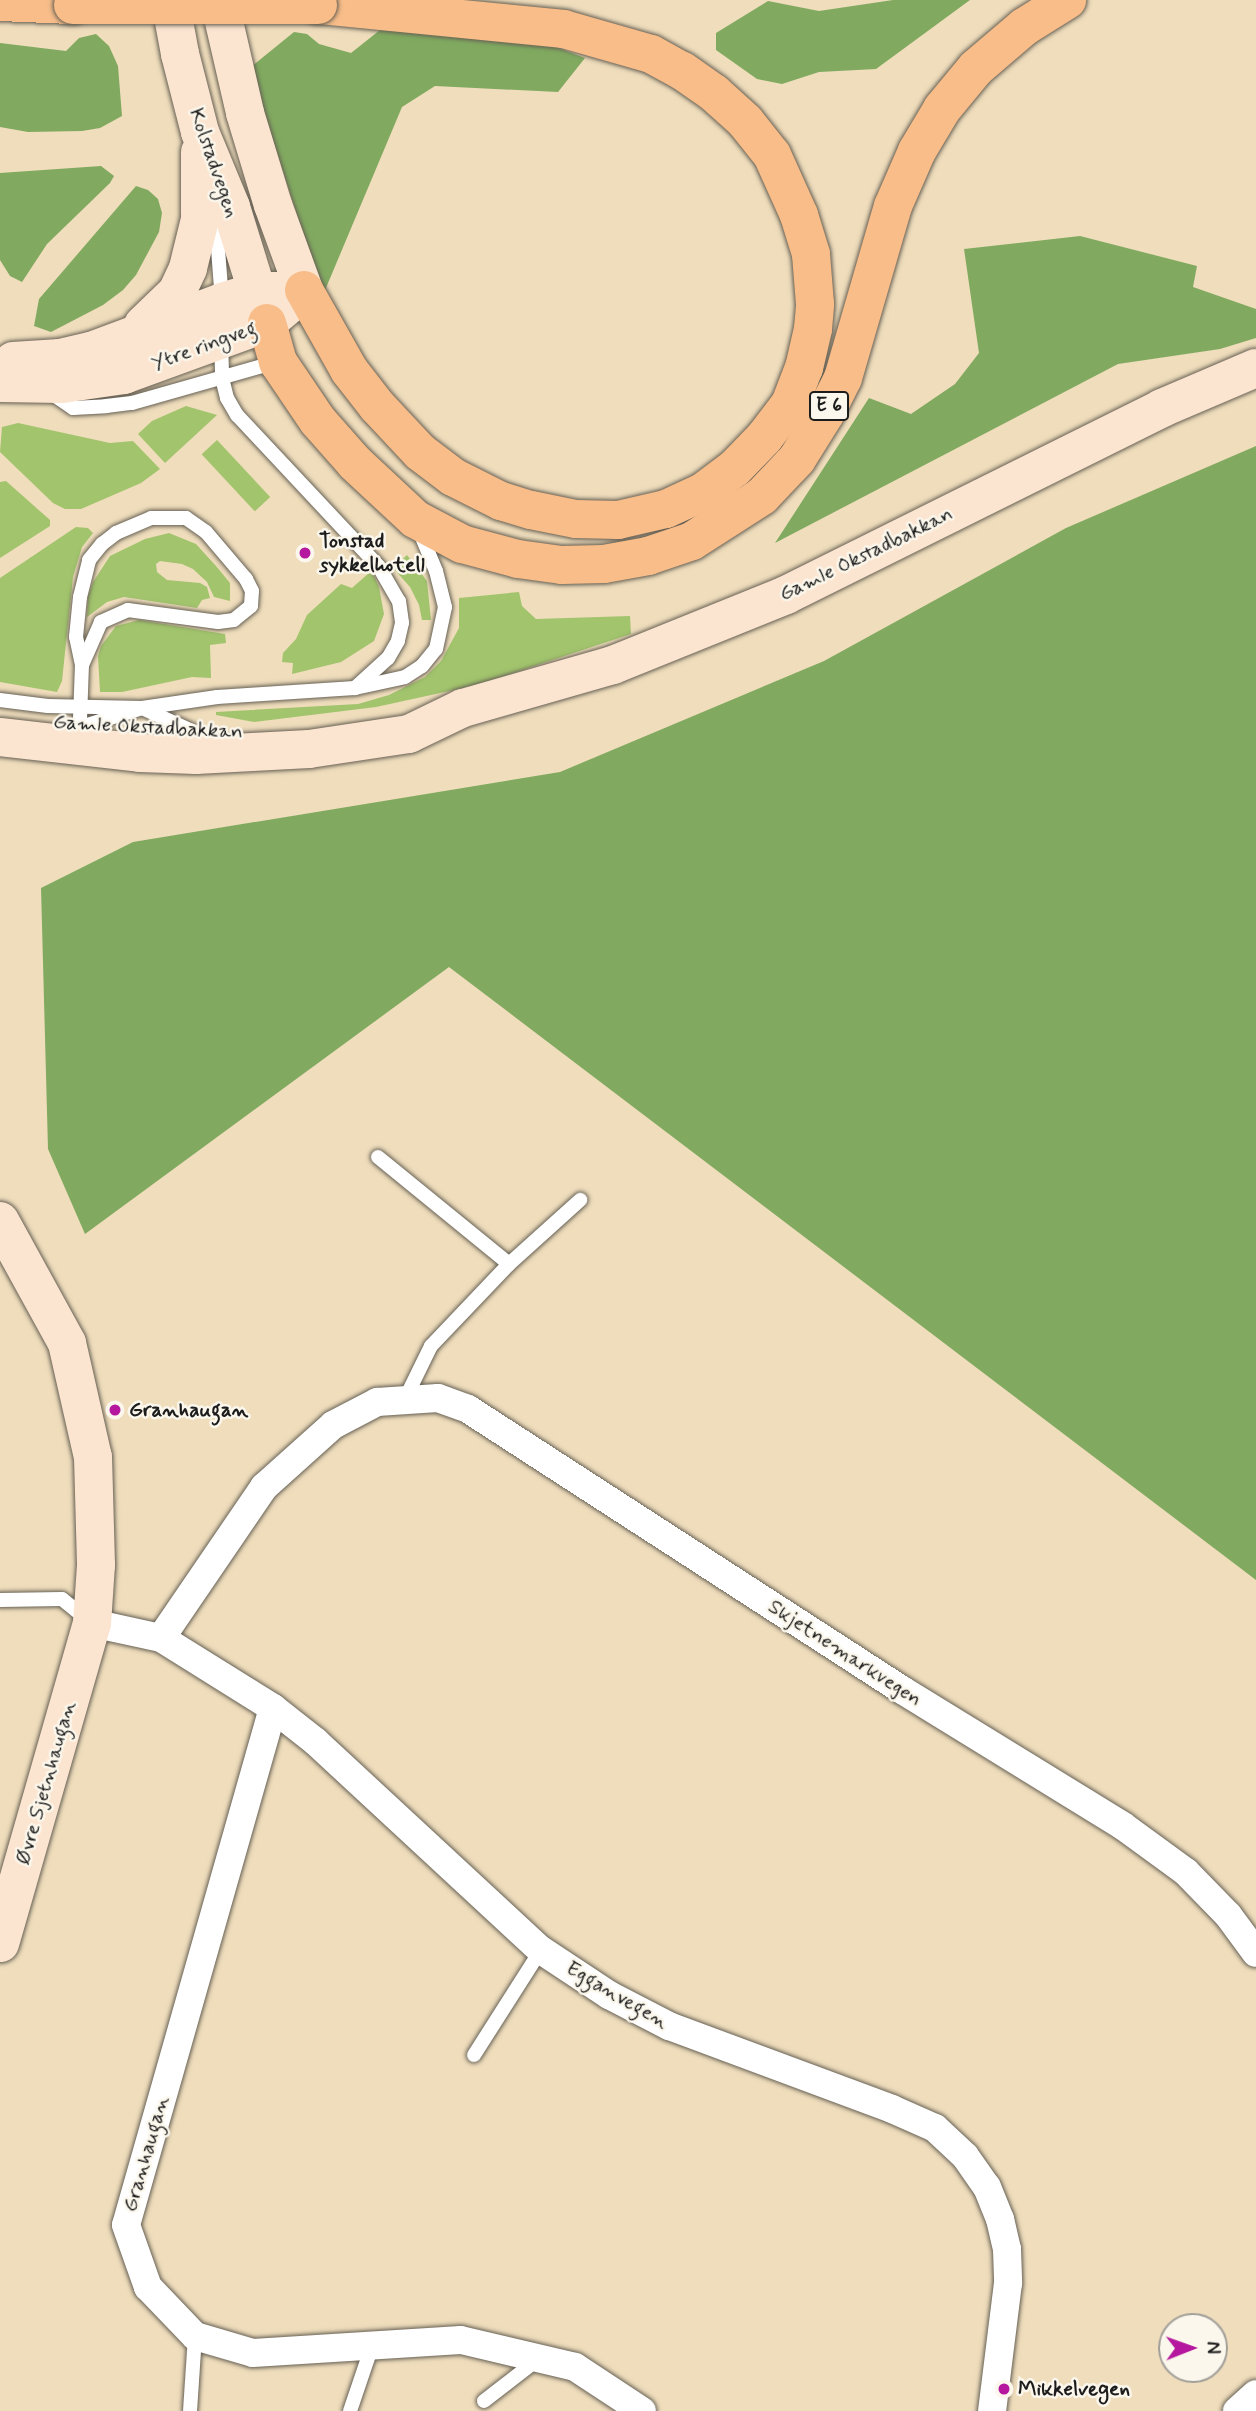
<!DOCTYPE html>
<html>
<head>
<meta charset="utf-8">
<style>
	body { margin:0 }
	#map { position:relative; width:1256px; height:2411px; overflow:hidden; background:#efddbc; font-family:Mynerve,sans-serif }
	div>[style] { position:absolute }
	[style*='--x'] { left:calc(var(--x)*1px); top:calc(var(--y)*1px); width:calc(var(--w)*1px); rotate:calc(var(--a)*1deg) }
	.green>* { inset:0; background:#a2c46d; transform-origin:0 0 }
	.forest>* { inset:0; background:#81aa60 }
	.roads { filter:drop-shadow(0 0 2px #666054) drop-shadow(0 0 2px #666054) }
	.lane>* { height:14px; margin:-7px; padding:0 7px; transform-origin:7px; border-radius:7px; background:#fff }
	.street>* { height:28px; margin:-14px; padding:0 14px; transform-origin:14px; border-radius:14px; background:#fff }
	.secondary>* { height:38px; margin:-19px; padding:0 19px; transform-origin:19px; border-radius:19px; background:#fce5d0 }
	.highway>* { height:38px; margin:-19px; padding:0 19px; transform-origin:19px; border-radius:19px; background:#f8bd89 }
	.bridges { filter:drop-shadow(0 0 2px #666054) drop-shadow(0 0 2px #666054) }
	.highway-bridge>* { height:38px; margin:-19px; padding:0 19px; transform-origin:19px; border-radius:19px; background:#f8bd89 }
	.dots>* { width:19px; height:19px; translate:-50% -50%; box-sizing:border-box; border:4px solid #fbf7ec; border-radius:50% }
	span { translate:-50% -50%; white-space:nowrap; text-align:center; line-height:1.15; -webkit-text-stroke:5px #fbf7ec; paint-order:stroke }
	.shield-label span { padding:2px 5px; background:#fbf7ec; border:2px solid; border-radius:5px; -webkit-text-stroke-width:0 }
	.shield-label { font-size:19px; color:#1c1c1c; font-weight:700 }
	.street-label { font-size:21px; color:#1c1c1c }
	.poi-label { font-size:21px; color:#1c1c1c; font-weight:700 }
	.left { translate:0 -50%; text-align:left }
	.north { position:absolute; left:1158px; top:2313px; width:70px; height:70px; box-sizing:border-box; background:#fbf7ec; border:2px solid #a29f99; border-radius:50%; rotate:89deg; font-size:19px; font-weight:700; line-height:28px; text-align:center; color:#1c1c1c }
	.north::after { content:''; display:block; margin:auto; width:24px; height:32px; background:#b5179e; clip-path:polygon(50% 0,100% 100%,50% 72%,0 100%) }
</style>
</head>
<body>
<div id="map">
	<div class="green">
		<div style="clip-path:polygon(186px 406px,217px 415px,165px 463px,138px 434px,152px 421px)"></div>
		<div style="clip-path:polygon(18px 423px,110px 443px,133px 441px,160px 469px,141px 483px,81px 509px,65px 509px,53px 503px,0 452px,2px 427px)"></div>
		<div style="left:217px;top:440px;width:78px;height:21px;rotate:47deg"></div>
		<div style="clip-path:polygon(6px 481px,50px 520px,50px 526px,0 558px,0 482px)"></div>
		<div style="clip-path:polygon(76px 527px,88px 528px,93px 533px,82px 547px,73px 577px,62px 681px,57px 692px,0 682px,0 578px)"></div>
		<div style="clip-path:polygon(169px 533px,196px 544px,216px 566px,230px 583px,230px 601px,214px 597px,207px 582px,193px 569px,182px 564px,160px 561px,156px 564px,157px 572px,167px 580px,200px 583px,207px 587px,210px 598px,202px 600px,197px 608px,124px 597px,107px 602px,87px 617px,88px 596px,93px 582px,110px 556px,145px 539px)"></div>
		<div style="clip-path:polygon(407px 555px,427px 581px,431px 620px,422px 620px,419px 605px,410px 587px,393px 568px)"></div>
		<div style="clip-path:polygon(369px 573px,374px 576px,379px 587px,384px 614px,374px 641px,341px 662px,292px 674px,293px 663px,282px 662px,283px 653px,296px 639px,307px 615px,341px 584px,352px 588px)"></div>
		<div style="clip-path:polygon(519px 592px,522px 606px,536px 619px,630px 616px,631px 634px,477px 685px,376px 707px,254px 722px,216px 715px,216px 712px,358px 704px,389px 695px,425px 677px,441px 661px,459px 628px,459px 598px)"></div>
		<div style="clip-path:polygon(139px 620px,225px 634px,226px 643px,210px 645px,211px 678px,192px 677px,122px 692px,100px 692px,98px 656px,101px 646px,116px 626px)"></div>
	</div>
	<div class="forest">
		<div style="clip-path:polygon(893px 0,970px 0,876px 69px,819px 72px,782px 84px,757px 79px,716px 50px,716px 33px,768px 1px,819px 11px)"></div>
		<div style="clip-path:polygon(380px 30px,537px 40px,585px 58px,558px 92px,435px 86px,402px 107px,323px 295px,256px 88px,252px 66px,294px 32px,307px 34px,319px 44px,351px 53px)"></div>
		<div style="clip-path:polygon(96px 34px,109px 46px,118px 66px,122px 116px,100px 128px,82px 131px,28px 132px,0 127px,0 43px,66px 51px,79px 38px)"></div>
		<div style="clip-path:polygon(101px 166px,114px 176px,110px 183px,47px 244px,22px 282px,10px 276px,0 260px,0 173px)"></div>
		<div style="clip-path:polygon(136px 186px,148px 190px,158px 199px,162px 213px,159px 232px,136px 275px,123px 290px,103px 305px,51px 332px,34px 326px,39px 299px)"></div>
		<div style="clip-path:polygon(1080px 236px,1197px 266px,1193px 287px,1256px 309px,1256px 338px,1220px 349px,1118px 364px,775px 543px,869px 398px,911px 414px,955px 384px,979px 353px,964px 249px)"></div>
		<div style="clip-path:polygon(1256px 446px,1256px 1580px,449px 967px,85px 1234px,48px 1149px,41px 888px,133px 842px,560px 772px,824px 661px,1066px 528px)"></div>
	</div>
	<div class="roads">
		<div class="lane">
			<div style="--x:215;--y:210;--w:92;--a:85.6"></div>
			<div style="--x:221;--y:343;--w:35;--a:88"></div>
			<div style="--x:222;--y:378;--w:21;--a:76"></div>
			<div style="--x:227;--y:398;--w:20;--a:60"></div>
			<div style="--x:237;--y:415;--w:208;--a:46.9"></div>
			<div style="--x:379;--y:567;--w:39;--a:60"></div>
			<div style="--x:399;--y:601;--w:22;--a:82"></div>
			<div style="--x:402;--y:623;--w:18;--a:103"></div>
			<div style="--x:398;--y:641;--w:20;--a:120"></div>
			<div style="--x:388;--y:658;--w:45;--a:137.7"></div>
			<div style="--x:51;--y:393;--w:27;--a:34"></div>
			<div style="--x:73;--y:408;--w:33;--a:-3"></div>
			<div style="--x:106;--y:406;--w:26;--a:-7"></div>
			<div style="--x:132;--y:403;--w:150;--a:-15.9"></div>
			<div style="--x:0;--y:700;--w:48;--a:7.1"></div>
			<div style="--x:48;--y:706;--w:94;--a:1.2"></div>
			<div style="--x:142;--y:708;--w:76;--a:-8.3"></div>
			<div style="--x:217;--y:697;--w:138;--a:-3.7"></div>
			<div style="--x:355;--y:688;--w:51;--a:-12.4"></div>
			<div style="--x:405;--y:677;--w:20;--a:-33"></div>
			<div style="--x:422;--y:666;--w:22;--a:-51"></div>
			<div style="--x:436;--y:649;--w:43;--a:-77.9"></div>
			<div style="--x:445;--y:607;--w:37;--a:-104"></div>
			<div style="--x:436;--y:571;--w:44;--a:-112.5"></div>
			<div style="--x:81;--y:727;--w:64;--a:-17.3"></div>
			<div style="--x:142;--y:708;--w:60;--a:24.8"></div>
			<div style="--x:79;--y:746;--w:81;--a:-87.9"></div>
			<div style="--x:82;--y:665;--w:29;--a:-102"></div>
			<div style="--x:76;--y:637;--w:40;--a:-84.3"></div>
			<div style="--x:80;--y:597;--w:38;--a:-76"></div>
			<div style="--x:89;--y:560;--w:21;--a:-51"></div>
			<div style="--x:102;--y:544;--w:18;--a:-38"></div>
			<div style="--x:116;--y:533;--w:38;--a:-23"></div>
			<div style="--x:151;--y:518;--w:35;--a:0"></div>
			<div style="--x:186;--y:518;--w:24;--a:35"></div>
			<div style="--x:206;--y:532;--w:62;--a:49.6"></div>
			<div style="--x:246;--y:579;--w:13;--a:63"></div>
			<div style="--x:252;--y:591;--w:15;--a:94"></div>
			<div style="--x:251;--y:606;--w:22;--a:141"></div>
			<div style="--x:234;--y:620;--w:16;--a:173"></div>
			<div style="--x:218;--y:622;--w:91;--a:-172.4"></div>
			<div style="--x:128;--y:610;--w:30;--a:156"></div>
			<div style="--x:101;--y:622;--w:47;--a:113.8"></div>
			<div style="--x:378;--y:1157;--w:169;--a:39.2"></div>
			<div style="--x:405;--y:1399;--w:59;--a:-63.9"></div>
			<div style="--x:431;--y:1346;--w:113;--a:-46.4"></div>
			<div style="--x:509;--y:1264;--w:96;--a:-42"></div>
			<div style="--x:0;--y:1600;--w:62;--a:-0.9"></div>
			<div style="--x:62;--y:1599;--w:33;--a:39"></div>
			<div style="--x:474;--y:2055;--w:125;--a:-57.5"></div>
			<div style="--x:484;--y:2401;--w:67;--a:-37.7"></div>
			<div style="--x:190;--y:2411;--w:75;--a:-86.2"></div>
			<div style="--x:350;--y:2411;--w:69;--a:-71.3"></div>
		</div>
		<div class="street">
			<div style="--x:92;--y:1623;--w:71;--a:12.3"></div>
			<div style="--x:161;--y:1638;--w:132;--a:32"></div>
			<div style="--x:273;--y:1708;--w:55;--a:38.3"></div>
			<div style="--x:316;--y:1742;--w:306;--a:42.8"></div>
			<div style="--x:541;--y:1950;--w:82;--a:33.5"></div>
			<div style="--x:609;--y:1995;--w:68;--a:27.3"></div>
			<div style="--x:669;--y:2026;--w:238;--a:20.4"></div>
			<div style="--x:892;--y:2109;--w:47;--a:23.8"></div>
			<div style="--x:935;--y:2128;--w:41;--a:43"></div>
			<div style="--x:965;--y:2156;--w:38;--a:55"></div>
			<div style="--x:987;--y:2187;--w:35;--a:68"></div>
			<div style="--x:1000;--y:2219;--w:31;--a:77"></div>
			<div style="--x:1007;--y:2249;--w:34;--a:88"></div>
			<div style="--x:1008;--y:2283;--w:129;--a:97.1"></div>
			<div style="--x:161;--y:1638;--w:183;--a:-55.7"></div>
			<div style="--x:264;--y:1487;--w:93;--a:-41.9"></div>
			<div style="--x:333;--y:1425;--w:50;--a:-27.6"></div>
			<div style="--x:377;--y:1402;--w:61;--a:-3.8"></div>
			<div style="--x:438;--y:1398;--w:32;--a:20"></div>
			<div style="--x:468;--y:1409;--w:517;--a:32.92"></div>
			<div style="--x:902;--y:1690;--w:259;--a:31.6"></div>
			<div style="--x:1123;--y:1826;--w:78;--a:36.1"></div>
			<div style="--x:1186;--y:1872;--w:60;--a:45.7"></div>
			<div style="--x:1228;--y:1915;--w:47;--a:53.6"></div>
			<div style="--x:273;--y:1708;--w:537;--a:105.87"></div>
			<div style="--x:126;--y:2225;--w:66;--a:70.5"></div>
			<div style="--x:148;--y:2287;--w:68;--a:46.2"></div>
			<div style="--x:195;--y:2336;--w:60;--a:16.3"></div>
			<div style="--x:253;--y:2353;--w:208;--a:-3.6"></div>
			<div style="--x:461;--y:2340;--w:117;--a:13.3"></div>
			<div style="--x:575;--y:2367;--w:80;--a:33.3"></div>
			<div style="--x:1237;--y:2411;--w:25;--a:-42"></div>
		</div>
		<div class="secondary">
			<div style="--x:170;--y:0;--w:55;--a:79.5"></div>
			<div style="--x:180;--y:54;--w:81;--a:75.6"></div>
			<div style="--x:200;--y:132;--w:81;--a:67.5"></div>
			<div style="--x:231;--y:207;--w:121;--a:72.8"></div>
			<div style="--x:219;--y:0;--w:116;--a:77"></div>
			<div style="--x:245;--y:113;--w:96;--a:73.1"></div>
			<div style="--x:273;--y:205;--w:90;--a:70"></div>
			<div style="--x:143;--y:325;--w:47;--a:-44.1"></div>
			<div style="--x:177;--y:292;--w:26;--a:-65"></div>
			<div style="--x:188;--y:268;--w:50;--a:-76.2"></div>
			<div style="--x:200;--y:219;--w:67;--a:-90"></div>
			<div style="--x:13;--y:361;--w:47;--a:-3.7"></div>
			<div style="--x:60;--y:358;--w:32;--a:-13"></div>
			<div style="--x:91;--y:351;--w:140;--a:-20.5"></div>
			<div style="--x:222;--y:302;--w:37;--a:-17"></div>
			<div style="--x:257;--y:291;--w:23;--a:0"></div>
			<div style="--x:0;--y:383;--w:62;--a:0.9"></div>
			<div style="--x:62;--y:384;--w:63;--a:-8.3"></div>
			<div style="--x:124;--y:375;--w:152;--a:-20"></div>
			<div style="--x:267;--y:323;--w:26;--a:-40"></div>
			<div style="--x:0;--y:737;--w:141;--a:6.5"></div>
			<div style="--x:140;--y:753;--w:56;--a:2"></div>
			<div style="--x:196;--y:755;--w:113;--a:-3"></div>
			<div style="--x:309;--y:749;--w:101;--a:-8.5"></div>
			<div style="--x:409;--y:734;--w:60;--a:-25.7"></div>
			<div style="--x:463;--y:708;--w:156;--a:-16"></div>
			<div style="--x:613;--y:665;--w:187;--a:-22"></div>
			<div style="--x:786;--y:595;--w:420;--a:-26.4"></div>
			<div style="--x:1162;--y:408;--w:102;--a:-23.1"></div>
			<div style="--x:0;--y:1221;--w:139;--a:61.2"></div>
			<div style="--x:67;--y:1343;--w:117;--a:77.2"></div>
			<div style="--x:93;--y:1457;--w:108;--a:88.4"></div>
			<div style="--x:96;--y:1565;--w:58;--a:93.9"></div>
			<div style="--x:92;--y:1623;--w:333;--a:106"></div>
		</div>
		<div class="highway">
			<div style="--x:0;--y:2;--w:73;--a:2.4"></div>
			<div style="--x:304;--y:290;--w:92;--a:60.6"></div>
			<div style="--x:349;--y:370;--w:46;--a:52.1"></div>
			<div style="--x:377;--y:406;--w:63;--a:46.9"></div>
			<div style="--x:420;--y:452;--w:41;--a:37.1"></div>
			<div style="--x:453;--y:477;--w:54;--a:26.6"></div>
			<div style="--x:501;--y:501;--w:31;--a:17"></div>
			<div style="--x:531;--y:510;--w:46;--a:11.3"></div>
			<div style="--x:576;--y:519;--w:42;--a:1.4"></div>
			<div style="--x:618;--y:520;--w:49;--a:-12.9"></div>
			<div style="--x:666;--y:509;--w:41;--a:-24.7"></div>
			<div style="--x:703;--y:492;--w:40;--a:-37"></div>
			<div style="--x:735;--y:468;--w:42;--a:-46"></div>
			<div style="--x:764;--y:438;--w:43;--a:-52.6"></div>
			<div style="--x:790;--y:404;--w:39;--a:-69"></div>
			<div style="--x:804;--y:368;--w:40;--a:-77"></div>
			<div style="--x:813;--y:329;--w:25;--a:-85"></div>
			<div style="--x:815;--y:304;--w:50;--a:-94.6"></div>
			<div style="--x:811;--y:254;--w:41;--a:-107.1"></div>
			<div style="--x:799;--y:215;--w:66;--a:-114.2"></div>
			<div style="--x:772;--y:155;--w:43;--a:-128.5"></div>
			<div style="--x:745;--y:121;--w:42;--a:-137.9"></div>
			<div style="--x:714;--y:93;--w:39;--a:-145"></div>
			<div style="--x:682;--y:71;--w:35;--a:-151"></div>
			<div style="--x:651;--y:54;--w:91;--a:-164"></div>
			<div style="--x:564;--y:29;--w:247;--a:-174.4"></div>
			<div style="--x:267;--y:323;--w:41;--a:74.2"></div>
			<div style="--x:278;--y:362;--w:71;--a:55.9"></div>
			<div style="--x:318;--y:421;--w:56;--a:48.6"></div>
			<div style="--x:355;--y:463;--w:82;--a:43"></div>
			<div style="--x:415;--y:519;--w:53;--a:28"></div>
			<div style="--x:462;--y:544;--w:58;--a:15"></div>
			<div style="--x:518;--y:559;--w:44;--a:7.8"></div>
			<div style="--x:562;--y:565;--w:42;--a:-1.4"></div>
			<div style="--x:604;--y:564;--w:45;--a:-10.3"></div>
			<div style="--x:648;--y:556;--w:46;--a:-18.8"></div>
			<div style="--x:692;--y:541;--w:83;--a:-32.7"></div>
			<div style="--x:762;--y:496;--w:51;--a:-46.6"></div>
			<div style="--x:797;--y:459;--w:53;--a:-58.1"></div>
			<div style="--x:825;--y:414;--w:40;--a:-63.4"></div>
			<div style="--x:843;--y:378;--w:179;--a:-73.8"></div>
			<div style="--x:893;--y:206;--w:60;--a:-66.4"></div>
			<div style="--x:917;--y:151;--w:49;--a:-59.2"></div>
			<div style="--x:942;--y:109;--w:53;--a:-50.3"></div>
			<div style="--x:976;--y:68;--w:63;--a:-40.5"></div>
			<div style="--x:1024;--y:27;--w:51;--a:-32.1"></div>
		</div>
	</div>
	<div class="bridges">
		<div class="highway-bridge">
			<div style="--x:73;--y:5;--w:245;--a:0"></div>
		</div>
	</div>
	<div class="dots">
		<div style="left:305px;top:553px;background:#b5179e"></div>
		<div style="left:115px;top:1410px;background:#b5179e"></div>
		<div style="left:1004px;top:2389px;background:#b5179e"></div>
	</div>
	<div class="shield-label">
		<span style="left:829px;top:406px">E 6</span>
	</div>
	<div class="street-label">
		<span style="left:214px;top:163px;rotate:71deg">Kolstadvegen</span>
		<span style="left:204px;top:346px;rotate:-20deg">Ytre ringveg</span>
		<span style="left:866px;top:554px;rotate:-26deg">Gamle Okstadbakkan</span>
		<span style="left:148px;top:727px;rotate:3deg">Gamle Okstadbakkan</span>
		<span style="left:845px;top:1653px;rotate:33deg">Skjetnemarkvegen</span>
		<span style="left:46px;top:1783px;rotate:-74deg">Øvre Sjetnhaugan</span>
		<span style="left:617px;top:1995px;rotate:30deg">Egganvegen</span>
		<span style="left:146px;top:2154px;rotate:-74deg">Granhaugan</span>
	</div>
	<div class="poi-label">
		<span class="left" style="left:319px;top:553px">Tonstad<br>sykkelhotell</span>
		<span class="left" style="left:129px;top:1410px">Granhaugan</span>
		<span class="left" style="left:1018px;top:2389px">Mikkelvegen</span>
	</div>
	<div class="north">N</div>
</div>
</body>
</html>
